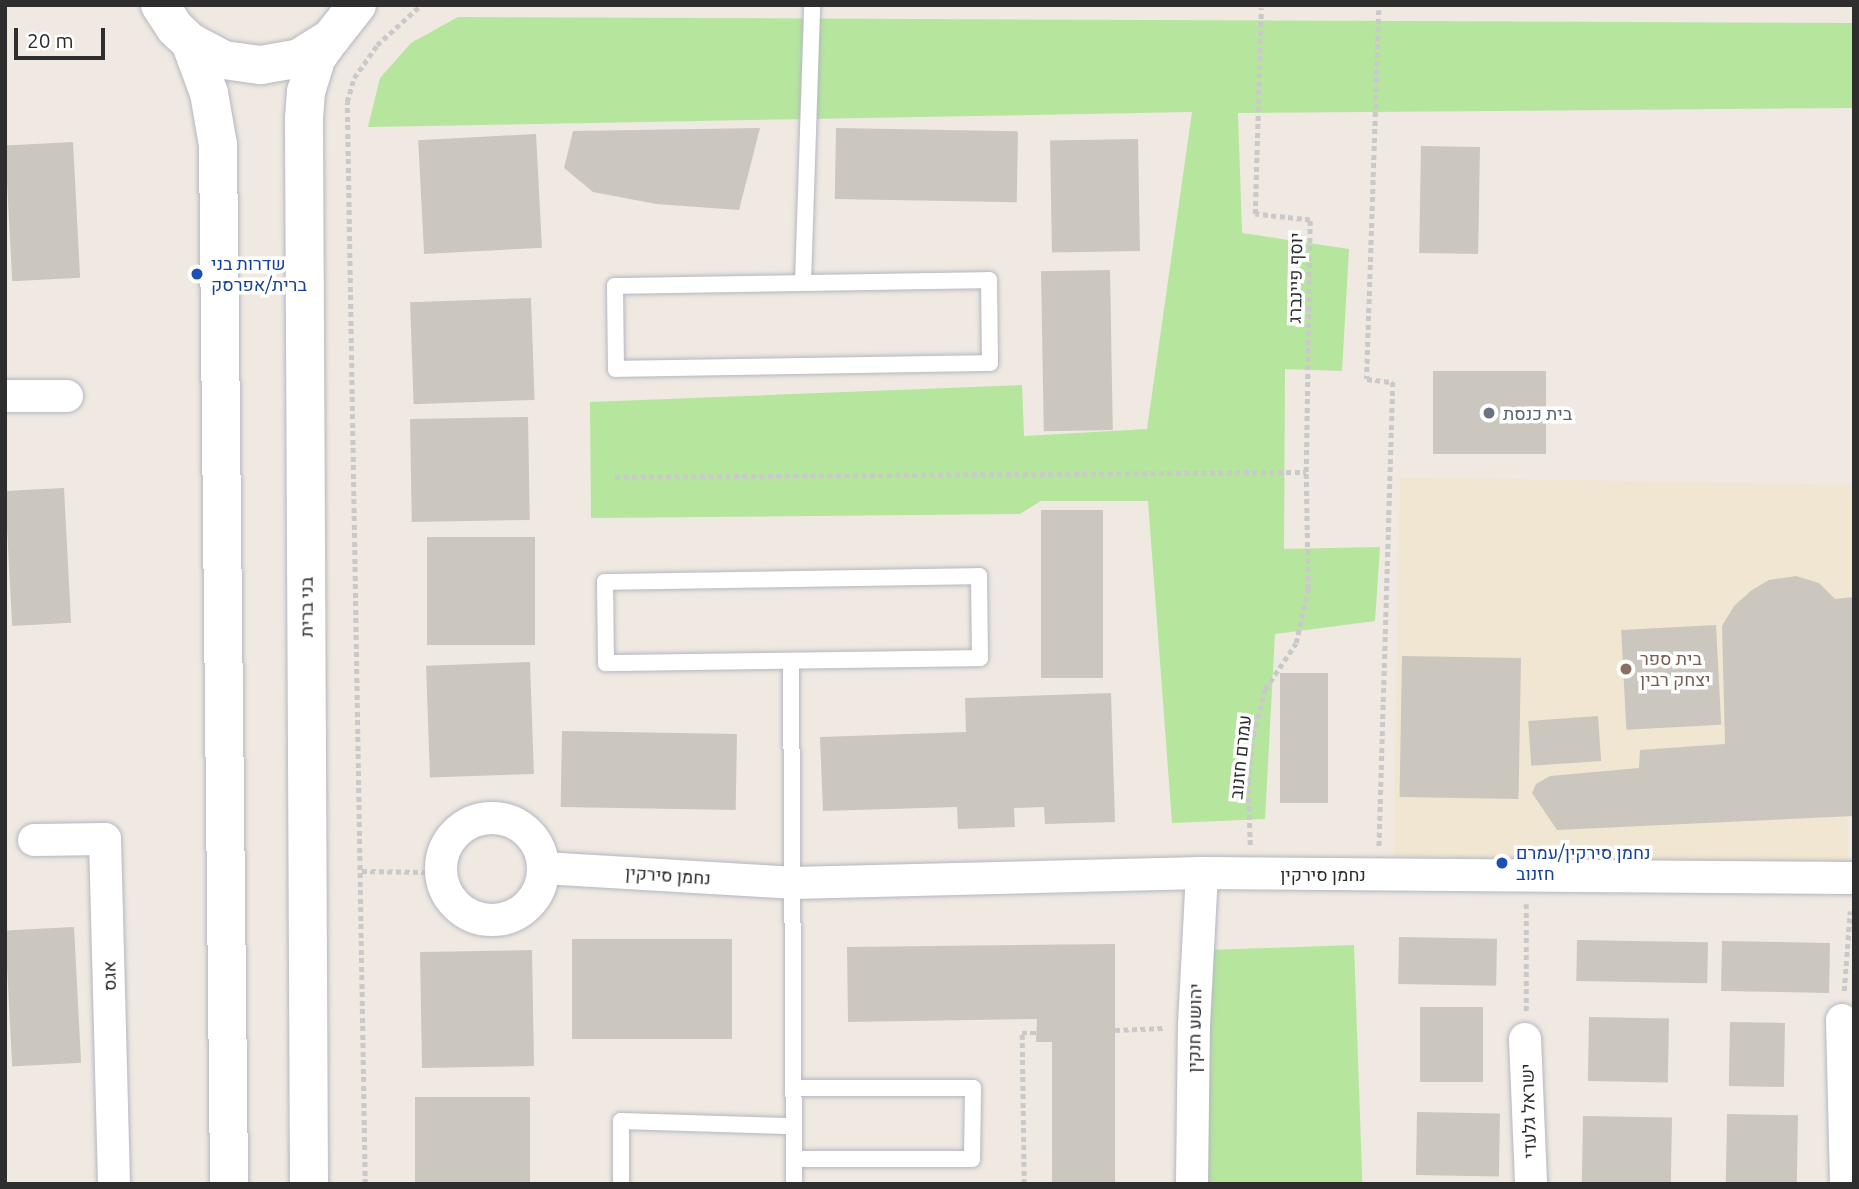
<!DOCTYPE html>
<html>
<head>
<meta charset="utf-8">
<style>
	body { margin:0 }
	#map { position:relative; width:1859px; height:1189px; overflow:hidden; background:#efe9e1; font-family:Ubuntu,Heebo,sans-serif }
	div>[style] { position:absolute }
	[style*='--x'] { left:calc(var(--x)*1px); top:calc(var(--y)*1px); width:calc(var(--w)*1px); rotate:calc(var(--a)*1deg) }
	.education>* { inset:0; background:#f0e6d1; transform-origin:0 0 }
	.green>* { inset:0; background:#b6e59e; transform-origin:0 0 }
	.building>* { inset:0; background:#cbc7bf; transform-origin:0 0 }
	.path>* { height:4.5px; margin-top:-2.25px; transform-origin:0; background:repeating-linear-gradient(90deg,#c9c9c9 0 5px,transparent 0 8.5px) }
	.roads { filter:drop-shadow(0 0 2px #b4b7c1) drop-shadow(0 0 2px #b4b7c1) }
	.service>* { height:16px; margin:-8px; padding:0 8px; transform-origin:8px; border-radius:8px; background:#fff }
	.minor>* { height:32px; margin:-16px; padding:0 16px; transform-origin:16px; border-radius:16px; background:#fff }
	.minor>.ring { margin:-16px; padding:0; box-sizing:content-box; background:none; border:32px solid #fff; border-radius:50% }
	.secondary>* { height:38px; margin:-19px; padding:0 19px; transform-origin:19px; border-radius:19px; background:#fff }
	.dots>* { width:19px; height:19px; translate:-50% -50%; box-sizing:border-box; border:4px solid #fff; border-radius:50% }
	span { translate:-50% -50%; white-space:nowrap; text-align:center; line-height:1.15; -webkit-text-stroke:7px #fff; paint-order:stroke }
	.transit-label { font-size:18px; color:#164399 }
	.left { translate:0 -50%; text-align:left }
	.street-label { font-size:18px; color:#2e2e2e }
	.worship-label { font-size:18px; color:#5b616d }
	.education-label { font-size:18px; color:#785e54 }
	.frame { position:absolute; inset:0; border:7px solid #2e2e2e; pointer-events:none }
	.scale { position:absolute; left:14px; top:28px; width:91px; height:32px; box-sizing:border-box; border:4px solid #2e2e2e; border-top:0; padding-left:9px; font-size:21px; line-height:24px; white-space:nowrap; color:#2e2e2e; -webkit-text-stroke:5px #fff; paint-order:stroke }
</style>
</head>
<body>
<div id="map">
	<div class="education">
		<div style="left:1400px;top:477px;width:454px;height:379px;rotate:1deg"></div>
	</div>
	<div class="green">
		<div style="clip-path:polygon(458px 17px,1854px 23px,1854px 108px,1238px 113px,1242px 233px,1349px 249px,1342px 371px,1285px 369px,1284px 549px,1380px 547px,1375px 621px,1275px 634px,1265px 819px,1172px 823px,1148px 501px,1041px 501px,1020px 514px,591px 518px,590px 402px,1022px 385px,1024px 436px,1147px 429px,1192px 112px,368px 127px,380px 78px,411px 43px)"></div>
		<div style="left:1354px;top:945px;width:239px;height:159px;rotate:88deg"></div>
	</div>
	<div class="building">
		<div style="clip-path:polygon(760px 128px,739px 210px,656px 204px,593px 192px,564px 168px,573px 131px)"></div>
		<div style="left:836px;top:128px;width:182px;height:71px;rotate:1deg"></div>
		<div style="left:536px;top:134px;width:114px;height:118px;rotate:87deg"></div>
		<div style="left:1138px;top:139px;width:112px;height:88px;rotate:89deg"></div>
		<div style="left:73px;top:142px;width:136px;height:68px;rotate:87deg"></div>
		<div style="left:1421px;top:146px;width:59px;height:107px;rotate:1deg"></div>
		<div style="left:1110px;top:270px;width:160px;height:69px;rotate:89deg"></div>
		<div style="left:531px;top:298px;width:102px;height:121px;rotate:88deg"></div>
		<div style="left:1546px;top:371px;width:83px;height:113px;rotate:90deg"></div>
		<div style="left:528px;top:417px;width:103px;height:118px;rotate:89deg"></div>
		<div style="left:64px;top:488px;width:135px;height:59px;rotate:87deg"></div>
		<div style="left:1041px;top:510px;width:62px;height:168px"></div>
		<div style="left:427px;top:537px;width:108px;height:108px"></div>
		<div style="clip-path:polygon(1796px 576px,1819px 583px,1835px 599px,1854px 597px,1854px 816px,1557px 830px,1532px 793px,1536px 784px,1550px 776px,1639px 768px,1640px 750px,1725px 744px,1722px 626px,1734px 606px,1752px 590px,1769px 580px)"></div>
		<div style="left:1716px;top:625px;width:100px;height:95px;rotate:87deg"></div>
		<div style="left:1402px;top:656px;width:119px;height:141px;rotate:1deg"></div>
		<div style="left:530px;top:662px;width:112px;height:104px;rotate:88deg"></div>
		<div style="left:1280px;top:673px;width:48px;height:130px"></div>
		<div style="clip-path:polygon(1111px 693px,1115px 822px,1045px 824px,1044px 807px,1014px 808px,1015px 827px,958px 829px,957px 807px,823px 811px,820px 737px,966px 732px,965px 698px)"></div>
		<div style="left:1598px;top:716px;width:45px;height:70px;rotate:86deg"></div>
		<div style="left:562px;top:731px;width:175px;height:76px;rotate:1deg"></div>
		<div style="left:74px;top:927px;width:136px;height:69px;rotate:87deg"></div>
		<div style="left:1399px;top:937px;width:98px;height:47px;rotate:1deg"></div>
		<div style="left:732px;top:939px;width:100px;height:160px;rotate:90deg"></div>
		<div style="left:1577px;top:940px;width:131px;height:41px;rotate:1deg"></div>
		<div style="left:1722px;top:941px;width:108px;height:50px;rotate:1deg"></div>
		<div style="clip-path:polygon(1115px 944px,1115px 1184px,1052px 1184px,1052px 1042px,1036px 1042px,1037px 1019px,848px 1022px,847px 947px)"></div>
		<div style="left:532px;top:950px;width:116px;height:112px;rotate:89deg"></div>
		<div style="left:1420px;top:1007px;width:63px;height:75px"></div>
		<div style="left:1589px;top:1017px;width:80px;height:64px;rotate:1deg"></div>
		<div style="left:1730px;top:1022px;width:55px;height:64px;rotate:1deg"></div>
		<div style="left:530px;top:1097px;width:87px;height:115px;rotate:90deg"></div>
		<div style="left:1417px;top:1112px;width:83px;height:63px;rotate:1deg"></div>
		<div style="left:1727px;top:1114px;width:71px;height:70px;rotate:1deg"></div>
		<div style="left:1583px;top:1116px;width:89px;height:68px;rotate:1deg"></div>
	</div>
	<div class="path">
		<div style="--x:1379;--y:10;--w:369;--a:91.9"></div>
		<div style="--x:1367;--y:379;--w:26;--a:7"></div>
		<div style="--x:1393;--y:382;--w:464;--a:91.7"></div>
		<div style="--x:615;--y:477;--w:691;--a:-0.41"></div>
		<div style="--x:1250;--y:845;--w:63;--a:-91.8"></div>
		<div style="--x:1248;--y:782;--w:47;--a:-83.9"></div>
		<div style="--x:1253;--y:735;--w:48;--a:-75.4"></div>
		<div style="--x:1265;--y:689;--w:55;--a:-56"></div>
		<div style="--x:1296;--y:643;--w:55;--a:-77.5"></div>
		<div style="--x:1308;--y:589;--w:117;--a:-91"></div>
		<div style="--x:1306;--y:472;--w:252;--a:-89.1"></div>
		<div style="--x:1310;--y:220;--w:55;--a:-173.8"></div>
		<div style="--x:1255;--y:214;--w:206;--a:-88.3"></div>
		<div style="--x:362;--y:871;--w:64;--a:0.9"></div>
		<div style="--x:1844;--y:991;--w:80;--a:-85.7"></div>
		<div style="--x:1526;--y:1011;--w:107;--a:-90"></div>
		<div style="--x:1115;--y:1030;--w:48;--a:-2.4"></div>
		<div style="--x:365;--y:1184;--w:1082;--a:-90.95"></div>
		<div style="--x:347;--y:102;--w:25;--a:-74"></div>
		<div style="--x:354;--y:78;--w:40;--a:-55.1"></div>
		<div style="--x:377;--y:45;--w:59;--a:-42.3"></div>
		<div style="--x:1024;--y:1184;--w:151;--a:-90.8"></div>
		<div style="--x:1022;--y:1033;--w:14;--a:0"></div>
	</div>
	<div class="roads">
		<div class="service">
			<div style="--x:989;--y:280;--w:83;--a:89.3"></div>
			<div style="--x:990;--y:363;--w:374;--a:179.1"></div>
			<div style="--x:616;--y:369;--w:83;--a:-90.7"></div>
			<div style="--x:615;--y:286;--w:374;--a:-0.9"></div>
			<div style="--x:803;--y:282;--w:277;--a:-88.1"></div>
			<div style="--x:979;--y:576;--w:82;--a:89.3"></div>
			<div style="--x:980;--y:658;--w:374;--a:179.2"></div>
			<div style="--x:606;--y:663;--w:81;--a:-90.7"></div>
			<div style="--x:605;--y:582;--w:374;--a:-0.9"></div>
			<div style="--x:791;--y:661;--w:523;--a:89.67"></div>
			<div style="--x:793;--y:1088;--w:180;--a:0"></div>
			<div style="--x:973;--y:1088;--w:71;--a:90.8"></div>
			<div style="--x:972;--y:1159;--w:178;--a:180"></div>
			<div style="--x:621;--y:1184;--w:63;--a:-90"></div>
			<div style="--x:621;--y:1121;--w:173;--a:1.7"></div>
		</div>
		<div class="minor">
			<div style="--x:5;--y:396;--w:62;--a:0"></div>
			<div class="ring" style="left:441px;top:818px;width:70px;height:70px"></div>
			<div style="--x:34;--y:840;--w:71;--a:-0.8"></div>
			<div style="--x:105;--y:839;--w:345;--a:88.5"></div>
			<div style="--x:543;--y:868;--w:249;--a:3.4"></div>
			<div style="--x:792;--y:883;--w:410;--a:-1.4"></div>
			<div style="--x:1202;--y:873;--w:652;--a:0.44"></div>
			<div style="--x:1842;--y:1020;--w:164;--a:88.6"></div>
			<div style="--x:1525;--y:1039;--w:145;--a:87.6"></div>
			<div style="--x:1192;--y:1184;--w:159;--a:-89.3"></div>
			<div style="--x:1194;--y:1025;--w:152;--a:-87"></div>
		</div>
		<div class="secondary">
			<div style="--x:160;--y:5;--w:27;--a:57"></div>
			<div style="--x:175;--y:28;--w:21;--a:43"></div>
			<div style="--x:190;--y:42;--w:38;--a:28"></div>
			<div style="--x:224;--y:60;--w:37;--a:8"></div>
			<div style="--x:261;--y:65;--w:39;--a:-10"></div>
			<div style="--x:299;--y:58;--w:38;--a:-32"></div>
			<div style="--x:331;--y:38;--w:42;--a:-51.8"></div>
			<div style="--x:190;--y:42;--w:54;--a:69.6"></div>
			<div style="--x:209;--y:93;--w:53;--a:80.2"></div>
			<div style="--x:218;--y:145;--w:1039;--a:89.39"></div>
			<div style="--x:309;--y:1184;--w:1065;--a:-90.27"></div>
			<div style="--x:304;--y:119;--w:27;--a:-86"></div>
			<div style="--x:306;--y:92;--w:37;--a:-73"></div>
			<div style="--x:317;--y:57;--w:24;--a:-54"></div>
		</div>
	</div>
	<div class="dots">
		<div style="left:197px;top:274px;background:#1a4fb4"></div>
		<div style="left:1489px;top:413px;background:#6b7280"></div>
		<div style="left:1626px;top:669px;background:#8d6e63"></div>
		<div style="left:1502px;top:863px;background:#1a4fb4"></div>
	</div>
	<div class="transit-label">
		<span class="left" style="left:211px;top:274px">שדרות בני<br>ברית/אפרסק</span>
		<span class="left" style="left:1516px;top:863px">נחמן סירקין/עמרם<br>חזנוב</span>
	</div>
	<div class="street-label">
		<span style="left:1295px;top:278px;rotate:-89deg">יוסף פיינברג</span>
		<span style="left:306px;top:607px;rotate:-90deg">בני ברית</span>
		<span style="left:1240px;top:757px;rotate:-84deg">עמרם חזנוב</span>
		<span style="left:1323px;top:874px">נחמן סירקין</span>
		<span style="left:668px;top:875px;rotate:4deg">נחמן סירקין</span>
		<span style="left:109px;top:976px;rotate:-91deg">אגס</span>
		<span style="left:1194px;top:1028px;rotate:-89deg">יהושע חנקין</span>
		<span style="left:1528px;top:1111px;rotate:-92deg">ישראל גלעדי</span>
	</div>
	<div class="worship-label">
		<span class="left" style="left:1503px;top:413px">בית כנסת</span>
	</div>
	<div class="education-label">
		<span class="left" style="left:1640px;top:669px">בית ספר<br>יצחק רבין</span>
	</div>
	<div class="frame"></div>
	<div class="scale">20 m</div>
</div>
</body>
</html>
